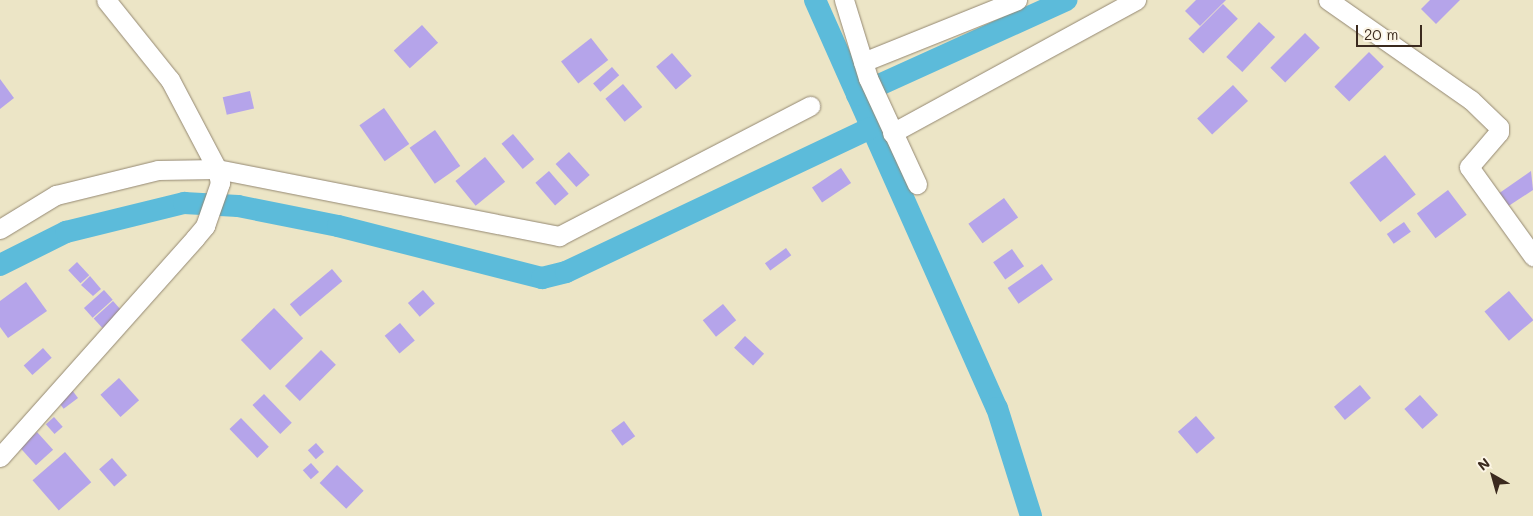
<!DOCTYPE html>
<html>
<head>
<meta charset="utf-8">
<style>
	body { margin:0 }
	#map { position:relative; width:1533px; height:516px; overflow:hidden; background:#ece5c6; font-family:Mali,sans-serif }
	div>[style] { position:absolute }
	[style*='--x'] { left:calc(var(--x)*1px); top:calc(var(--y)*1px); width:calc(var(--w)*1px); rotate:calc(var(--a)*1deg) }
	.canal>* { height:22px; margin:-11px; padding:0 11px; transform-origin:11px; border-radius:11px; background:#5cbbda }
	.building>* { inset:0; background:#b5a4ea; transform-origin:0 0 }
	.roads { filter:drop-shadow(0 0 1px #948872) drop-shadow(0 0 1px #948872) }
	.minor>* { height:19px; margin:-9.5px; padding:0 9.5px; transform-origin:9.5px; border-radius:9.5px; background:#fff }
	span { translate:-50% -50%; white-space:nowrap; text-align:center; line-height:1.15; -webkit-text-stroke:4.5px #fcf5e5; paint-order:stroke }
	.north { position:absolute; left:1468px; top:451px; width:50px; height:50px; -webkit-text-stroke:4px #fcf5e5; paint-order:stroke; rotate:322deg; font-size:14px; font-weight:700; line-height:20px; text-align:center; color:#3b2a1e }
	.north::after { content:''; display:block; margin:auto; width:18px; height:22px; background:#3b2a1e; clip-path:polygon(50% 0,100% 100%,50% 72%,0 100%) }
	.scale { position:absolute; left:1356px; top:25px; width:66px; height:22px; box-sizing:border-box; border:2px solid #3b2a1e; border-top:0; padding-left:6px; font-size:15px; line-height:18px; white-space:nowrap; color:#3b2a1e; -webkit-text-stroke:4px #fcf5e5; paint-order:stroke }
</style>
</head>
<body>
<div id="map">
	<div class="canal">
		<div style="--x:815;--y:0;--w:447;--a:66"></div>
		<div style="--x:997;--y:408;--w:113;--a:72.5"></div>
		<div style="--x:857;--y:95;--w:230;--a:-24.4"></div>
		<div style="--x:0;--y:265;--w:74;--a:-26.6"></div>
		<div style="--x:66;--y:232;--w:122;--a:-13.8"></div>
		<div style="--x:184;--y:203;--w:54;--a:3.2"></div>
		<div style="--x:238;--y:206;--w:102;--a:11.3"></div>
		<div style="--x:338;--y:226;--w:211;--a:14.3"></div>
		<div style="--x:542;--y:278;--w:25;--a:-14"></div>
		<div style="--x:566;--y:272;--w:337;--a:-25.3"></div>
	</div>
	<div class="building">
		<div style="clip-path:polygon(1196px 0,1226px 0,1200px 26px,1185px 11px)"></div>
		<div style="clip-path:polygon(1430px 0,1460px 0,1436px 24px,1421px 9px)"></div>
		<div style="left:1223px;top:4px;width:21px;height:49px;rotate:45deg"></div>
		<div style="left:1259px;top:22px;width:22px;height:48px;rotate:43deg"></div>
		<div style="left:422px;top:25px;width:24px;height:38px;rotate:48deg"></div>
		<div style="left:1305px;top:33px;width:21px;height:49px;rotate:45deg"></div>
		<div style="left:591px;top:38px;width:28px;height:38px;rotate:52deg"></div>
		<div style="left:1369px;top:52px;width:21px;height:49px;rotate:45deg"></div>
		<div style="left:672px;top:53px;width:30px;height:21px;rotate:49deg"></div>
		<div style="left:612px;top:67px;width:11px;height:25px;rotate:49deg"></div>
		<div style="clip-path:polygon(0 79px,14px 98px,0 109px)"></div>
		<div style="left:623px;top:84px;width:30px;height:23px;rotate:50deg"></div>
		<div style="left:1233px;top:85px;width:22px;height:49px;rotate:47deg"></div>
		<div style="left:250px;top:91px;width:18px;height:28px;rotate:77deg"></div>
		<div style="left:384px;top:108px;width:44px;height:30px;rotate:55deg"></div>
		<div style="left:435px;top:130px;width:44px;height:31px;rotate:55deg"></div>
		<div style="left:513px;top:134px;width:33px;height:15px;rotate:50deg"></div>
		<div style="left:569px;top:152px;width:31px;height:18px;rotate:48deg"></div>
		<div style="left:1385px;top:155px;width:50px;height:45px;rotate:52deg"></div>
		<div style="left:485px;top:157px;width:32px;height:38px;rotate:51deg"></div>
		<div style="left:841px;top:168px;width:18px;height:35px;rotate:56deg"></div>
		<div style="left:549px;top:171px;width:30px;height:18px;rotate:49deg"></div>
		<div style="clip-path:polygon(1531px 171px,1533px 190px,1507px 207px,1498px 194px)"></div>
		<div style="left:1448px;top:190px;width:31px;height:39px;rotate:53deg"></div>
		<div style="left:1004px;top:198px;width:24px;height:44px;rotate:54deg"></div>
		<div style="left:1404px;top:222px;width:12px;height:21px;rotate:55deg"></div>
		<div style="left:786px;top:248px;width:9px;height:26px;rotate:54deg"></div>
		<div style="left:1012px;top:249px;width:21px;height:23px;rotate:55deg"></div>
		<div style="left:77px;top:262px;width:18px;height:12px;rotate:47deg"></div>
		<div style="left:1042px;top:264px;width:19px;height:42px;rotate:55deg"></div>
		<div style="left:332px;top:269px;width:16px;height:55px;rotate:50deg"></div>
		<div style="clip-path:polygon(90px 276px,101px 289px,93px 296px,81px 285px)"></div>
		<div style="clip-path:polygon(26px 282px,47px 311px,8px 338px,0 327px,0 301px)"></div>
		<div style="left:104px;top:290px;width:13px;height:27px;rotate:48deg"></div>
		<div style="left:423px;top:290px;width:18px;height:20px;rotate:49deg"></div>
		<div style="left:1509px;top:291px;width:38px;height:32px;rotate:50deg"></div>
		<div style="left:113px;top:301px;width:13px;height:26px;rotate:48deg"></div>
		<div style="left:723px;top:304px;width:21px;height:26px;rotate:51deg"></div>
		<div style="left:274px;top:308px;width:42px;height:46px;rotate:46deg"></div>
		<div style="left:400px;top:323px;width:23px;height:20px;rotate:50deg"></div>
		<div style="left:745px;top:336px;width:26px;height:16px;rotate:43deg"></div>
		<div style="left:43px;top:348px;width:13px;height:26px;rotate:48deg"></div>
		<div style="left:321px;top:350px;width:21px;height:51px;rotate:45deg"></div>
		<div style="left:119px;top:378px;width:30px;height:25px;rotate:48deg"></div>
		<div style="left:1360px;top:385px;width:17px;height:34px;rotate:50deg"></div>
		<div style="left:72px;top:390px;width:10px;height:18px;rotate:53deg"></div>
		<div style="left:264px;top:394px;width:40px;height:16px;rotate:46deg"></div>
		<div style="left:1420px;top:395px;width:27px;height:21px;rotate:48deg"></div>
		<div style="left:1196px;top:416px;width:29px;height:24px;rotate:49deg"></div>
		<div style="left:54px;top:417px;width:13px;height:11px;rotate:48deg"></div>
		<div style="left:241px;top:418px;width:40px;height:16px;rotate:46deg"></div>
		<div style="left:624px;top:421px;width:19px;height:16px;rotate:54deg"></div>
		<div style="left:37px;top:432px;width:24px;height:23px;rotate:48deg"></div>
		<div style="left:316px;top:443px;width:12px;height:11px;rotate:48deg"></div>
		<div style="left:65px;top:452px;width:40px;height:43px;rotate:49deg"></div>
		<div style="left:112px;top:458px;width:23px;height:17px;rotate:49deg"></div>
		<div style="left:311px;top:463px;width:12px;height:11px;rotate:48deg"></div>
		<div style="left:337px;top:465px;width:37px;height:25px;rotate:44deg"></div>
	</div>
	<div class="roads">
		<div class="minor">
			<div style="--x:844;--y:0;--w:82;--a:72.9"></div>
			<div style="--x:868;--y:78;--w:117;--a:65.2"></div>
			<div style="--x:1328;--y:0;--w:174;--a:35"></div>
			<div style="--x:1471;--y:100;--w:39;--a:44"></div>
			<div style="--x:1499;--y:127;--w:5;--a:90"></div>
			<div style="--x:1499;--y:132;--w:46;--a:130.6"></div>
			<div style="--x:1469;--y:167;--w:110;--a:54.3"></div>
			<div style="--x:863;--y:62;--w:166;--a:-21.9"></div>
			<div style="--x:892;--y:133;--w:278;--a:-28.6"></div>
			<div style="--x:0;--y:229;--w:66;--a:-31.3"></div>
			<div style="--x:56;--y:195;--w:105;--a:-13.8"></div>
			<div style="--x:158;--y:170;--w:59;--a:-1"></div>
			<div style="--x:217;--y:169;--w:349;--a:11.1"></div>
			<div style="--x:559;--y:236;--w:283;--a:-27.4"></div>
			<div style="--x:0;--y:457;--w:293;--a:-48.3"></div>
			<div style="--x:195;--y:238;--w:16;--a:-50"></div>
			<div style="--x:205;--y:226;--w:46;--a:-70.8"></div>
			<div style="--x:220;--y:183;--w:14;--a:-102"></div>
			<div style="--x:217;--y:169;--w:101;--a:-117.8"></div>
			<div style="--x:170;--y:80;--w:102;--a:-128.7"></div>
		</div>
	</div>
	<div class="north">N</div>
	<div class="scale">20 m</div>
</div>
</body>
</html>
